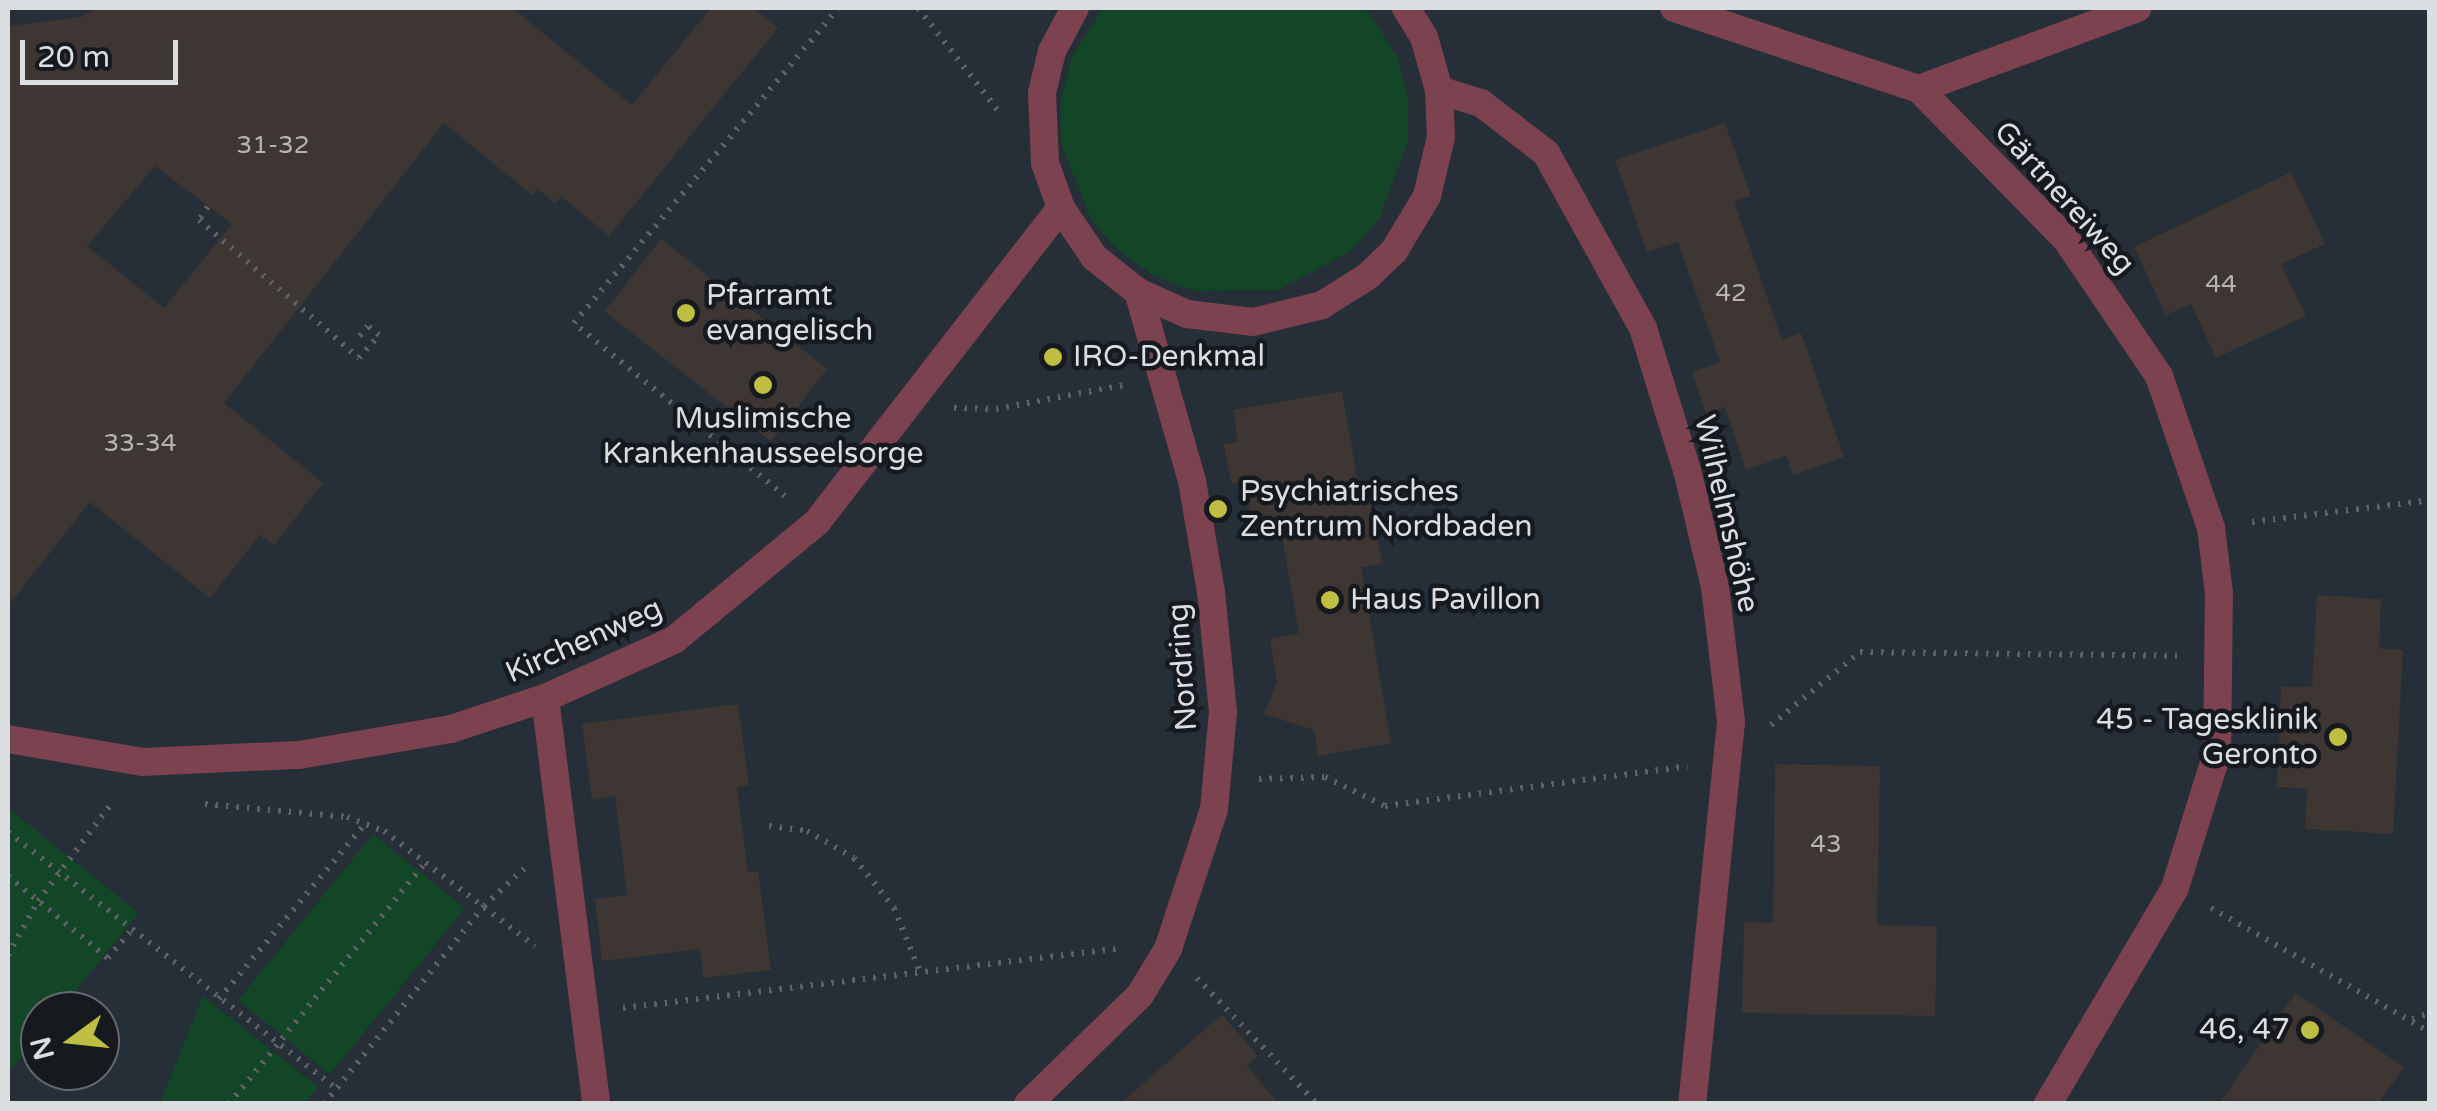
<!DOCTYPE html>
<html>
<head>
<meta charset="utf-8">
<style>
	body { margin:0 }
	#map { position:relative; width:2437px; height:1111px; overflow:hidden; background:#1f2328; font-family:"Varela Round",sans-serif }
	div>[style] { position:absolute }
	[style*='--x'] { left:calc(var(--x)*1px); top:calc(var(--y)*1px); width:calc(var(--w)*1px); rotate:calc(var(--a)*1deg) }
	.built>* { inset:0; background:#262e37 }
	.green>* { inset:0; background:#134626; transform-origin:0 0 }
	.building>* { inset:0; background:#3d3633; transform-origin:0 0 }
	.path>* { height:6px; margin-top:-3px; transform-origin:0; background:repeating-linear-gradient(90deg,#5e6266 0 2.5px,transparent 0 10.5px) }
	.service>* { height:28px; margin:-14px; padding:0 14px; transform-origin:14px; border-radius:14px; background:#7d4250 }
	.minor>* { height:28px; margin:-14px; padding:0 14px; transform-origin:14px; border-radius:14px; background:#7d4250 }
	.dots>* { width:28px; height:28px; translate:-50% -50%; box-sizing:border-box; border:5px solid #161a1e; border-radius:50% }
	span { translate:-50% -50%; white-space:nowrap; text-align:center; line-height:1.15; -webkit-text-stroke:9px #161a1e; paint-order:stroke }
	.number-label { font-size:25px; color:#b4b4b6 }
	.number-label span { -webkit-text-stroke-width:0 }
	.street-label { font-size:30px; color:#dbdee1 }
	.poi-label { font-size:30px; color:#dbdee1 }
	.left { translate:0 -50%; text-align:left }
	.right { translate:-100% -50%; text-align:right }
	.frame { position:absolute; inset:0; border:10px solid #dbdee1; pointer-events:none }
	.north { position:absolute; left:20px; top:991px; width:100px; height:100px; box-sizing:border-box; background:#161a1e; border:2px solid #65686c; border-radius:50%; rotate:255deg; font-size:28px; font-weight:700; line-height:40px; text-align:center; color:#dbdee1 }
	.north::after { content:''; display:block; margin:auto; width:35px; height:45px; background:#bebf42; clip-path:polygon(50% 0,100% 100%,50% 72%,0 100%) }
	.scale { position:absolute; left:20px; top:40px; width:158px; height:45px; box-sizing:border-box; border:5px solid #dbdee1; border-top:0; padding-left:12px; font-size:30px; line-height:35px; white-space:nowrap; color:#dbdee1; -webkit-text-stroke:8px #161a1e; paint-order:stroke }
</style>
</head>
<body>
<div id="map">
	<div class="built">
		<div style="clip-path:polygon(evenodd,8px 8px,2429px 8px,2429px 1103px,8px 1103px,8px 8px,40px 1011px,100px 1011px,100px 1071px,40px 1071px,40px 1011px)"></div>
	</div>
	<div class="green">
		<div style="clip-path:polygon(1103px 8px,1366px 8px,1398px 58px,1408px 99px,1408px 141px,1379px 219px,1351px 251px,1278px 290px,1195px 291px,1155px 276px,1121px 253px,1092px 221px,1061px 143px,1061px 101px,1071px 59px)"></div>
		<div style="clip-path:polygon(8px 808px,139px 913px,59px 1011px,40px 1011px,40px 1034px,8px 1074px)"></div>
		<div style="left:373px;top:834px;width:118px;height:214px;rotate:39deg"></div>
		<div style="clip-path:polygon(203px 996px,318px 1087px,305px 1103px,160px 1103px)"></div>
	</div>
	<div class="building">
		<div style="clip-path:polygon(evenodd,98px 8px,512px 8px,632px 105px,711px 8px,753px 8px,778px 28px,609px 236px,561px 196px,555px 204px,537px 188px,532px 195px,444px 123px,224px 403px,323px 483px,274px 545px,260px 535px,210px 598px,90px 502px,8px 606px,8px 26px,81px 17px,98px 8px,155px 166px,232px 224px,164px 308px,87px 246px,155px 166px)"></div>
		<div style="clip-path:polygon(1725px 123px,1751px 196px,1734px 201px,1782px 340px,1801px 333px,1844px 457px,1793px 475px,1786px 456px,1746px 470px,1725px 407px,1706px 413px,1692px 372px,1720px 362px,1678px 242px,1647px 252px,1615px 160px)"></div>
		<div style="clip-path:polygon(2291px 172px,2325px 244px,2281px 264px,2306px 316px,2216px 358px,2191px 304px,2166px 315px,2134px 247px)"></div>
		<div style="left:661px;top:239px;width:211px;height:92px;rotate:38deg"></div>
		<div style="clip-path:polygon(1342px 391px,1362px 506px,1372px 504px,1382px 564px,1361px 567px,1391px 743px,1318px 756px,1314px 730px,1264px 714px,1277px 682px,1270px 639px,1299px 633px,1280px 525px,1253px 530px,1245px 481px,1231px 483px,1224px 444px,1238px 442px,1233px 410px)"></div>
		<div style="clip-path:polygon(2317px 595px,2381px 599px,2379px 648px,2403px 650px,2393px 834px,2305px 829px,2307px 789px,2277px 787px,2281px 686px,2312px 687px)"></div>
		<div style="clip-path:polygon(738px 704px,749px 785px,737px 787px,748px 872px,758px 871px,771px 970px,703px 978px,700px 949px,602px 961px,595px 899px,627px 895px,615px 796px,592px 800px,582px 724px)"></div>
		<div style="clip-path:polygon(1775px 764px,1880px 766px,1877px 925px,1937px 926px,1935px 1016px,1742px 1013px,1744px 922px,1773px 923px)"></div>
		<div style="clip-path:polygon(2295px 993px,2404px 1067px,2378px 1104px,2219px 1104px)"></div>
		<div style="clip-path:polygon(1222px 1014px,1258px 1056px,1247px 1066px,1279px 1104px,1120px 1104px)"></div>
	</div>
	<div class="path">
		<div style="--x:918;--y:8;--w:133;--a:52"></div>
		<div style="--x:208;--y:207;--w:16;--a:125"></div>
		<div style="--x:199;--y:220;--w:211;--a:40.8"></div>
		<div style="--x:359;--y:358;--w:30;--a:-49"></div>
		<div style="--x:379;--y:335;--w:14;--a:-141"></div>
		<div style="--x:368;--y:326;--w:17;--a:130"></div>
		<div style="--x:954;--y:408;--w:42;--a:1.4"></div>
		<div style="--x:996;--y:409;--w:130;--a:-10.6"></div>
		<div style="--x:785;--y:496;--w:273;--a:-140.7"></div>
		<div style="--x:574;--y:323;--w:411;--a:-50"></div>
		<div style="--x:2252;--y:522;--w:179;--a:-7"></div>
		<div style="--x:1771;--y:725;--w:115;--a:-39.4"></div>
		<div style="--x:1860;--y:652;--w:317;--a:0.7"></div>
		<div style="--x:1259;--y:779;--w:66;--a:-1.7"></div>
		<div style="--x:1325;--y:777;--w:67;--a:25.8"></div>
		<div style="--x:1385;--y:806;--w:305;--a:-7.5"></div>
		<div style="--x:205;--y:804;--w:143;--a:5.2"></div>
		<div style="--x:347;--y:817;--w:40;--a:21"></div>
		<div style="--x:384;--y:831;--w:190;--a:37.3"></div>
		<div style="--x:769;--y:826;--w:38;--a:7"></div>
		<div style="--x:807;--y:831;--w:54;--a:29.9"></div>
		<div style="--x:854;--y:858;--w:64;--a:51.3"></div>
		<div style="--x:894;--y:908;--w:69;--a:67.9"></div>
		<div style="--x:8;--y:832;--w:416;--a:38"></div>
		<div style="--x:8;--y:876;--w:129;--a:39.4"></div>
		<div style="--x:108;--y:958;--w:34;--a:-50"></div>
		<div style="--x:2211;--y:908;--w:252;--a:29.5"></div>
		<div style="--x:8;--y:955;--w:62;--a:-60.9"></div>
		<div style="--x:38;--y:901;--w:126;--a:-53"></div>
		<div style="--x:1197;--y:978;--w:174;--a:46.4"></div>
		<div style="--x:219;--y:999;--w:228;--a:-50.2"></div>
		<div style="--x:623;--y:1008;--w:503;--a:-6.86"></div>
		<div style="--x:2412;--y:1019;--w:19;--a:-18"></div>
		<div style="--x:229;--y:1104;--w:311;--a:-50.9"></div>
		<div style="--x:324;--y:1104;--w:255;--a:-51.1"></div>
		<div style="--x:484;--y:906;--w:59;--a:-42.9"></div>
	</div>
	<div class="service">
		<div style="--x:1075;--y:8;--w:49;--a:118.1"></div>
		<div style="--x:1052;--y:51;--w:43;--a:103.4"></div>
		<div style="--x:1042;--y:93;--w:70;--a:87.5"></div>
		<div style="--x:1045;--y:163;--w:48;--a:70.4"></div>
		<div style="--x:1061;--y:208;--w:59;--a:56"></div>
		<div style="--x:1094;--y:257;--w:56;--a:38.5"></div>
		<div style="--x:1138;--y:292;--w:54;--a:24.2"></div>
		<div style="--x:1187;--y:314;--w:66;--a:6.9"></div>
		<div style="--x:1253;--y:322;--w:71;--a:-13.8"></div>
		<div style="--x:1322;--y:305;--w:54;--a:-32.2"></div>
		<div style="--x:1368;--y:276;--w:36;--a:-44"></div>
		<div style="--x:1394;--y:251;--w:64;--a:-59"></div>
		<div style="--x:1427;--y:196;--w:61;--a:-76.7"></div>
		<div style="--x:1441;--y:137;--w:47;--a:-92.4"></div>
		<div style="--x:1439;--y:90;--w:55;--a:-105.8"></div>
		<div style="--x:1424;--y:37;--w:34;--a:-122"></div>
		<div style="--x:1919;--y:89;--w:210;--a:45.6"></div>
		<div style="--x:2066;--y:239;--w:166;--a:55.8"></div>
		<div style="--x:2159;--y:376;--w:161;--a:71.1"></div>
		<div style="--x:2211;--y:528;--w:65;--a:83"></div>
		<div style="--x:2219;--y:593;--w:160;--a:90.7"></div>
		<div style="--x:2217;--y:753;--w:141;--a:107.3"></div>
		<div style="--x:2175;--y:888;--w:251;--a:120.5"></div>
		<div style="--x:1439;--y:90;--w:44;--a:17.2"></div>
		<div style="--x:1481;--y:103;--w:82;--a:37.6"></div>
		<div style="--x:1546;--y:153;--w:200;--a:61"></div>
		<div style="--x:1643;--y:328;--w:149;--a:72.8"></div>
		<div style="--x:1687;--y:470;--w:120;--a:76.5"></div>
		<div style="--x:1715;--y:587;--w:136;--a:83.2"></div>
		<div style="--x:1731;--y:722;--w:384;--a:95.8"></div>
		<div style="--x:545;--y:698;--w:409;--a:82.8"></div>
		<div style="--x:8;--y:739;--w:136;--a:9.7"></div>
		<div style="--x:142;--y:762;--w:157;--a:-2.6"></div>
		<div style="--x:299;--y:755;--w:154;--a:-9.7"></div>
		<div style="--x:451;--y:729;--w:99;--a:-18.3"></div>
		<div style="--x:545;--y:698;--w:141;--a:-24.2"></div>
		<div style="--x:674;--y:640;--w:185;--a:-39.5"></div>
		<div style="--x:817;--y:522;--w:398;--a:-52.2"></div>
		<div style="--x:1028;--y:1104;--w:156;--a:-44.2"></div>
		<div style="--x:1140;--y:995;--w:54;--a:-58.7"></div>
		<div style="--x:1168;--y:949;--w:147;--a:-71.8"></div>
		<div style="--x:1214;--y:809;--w:97;--a:-84.7"></div>
		<div style="--x:1223;--y:712;--w:121;--a:-95.7"></div>
		<div style="--x:1211;--y:592;--w:113;--a:-99.7"></div>
		<div style="--x:1192;--y:481;--w:197;--a:-105.9"></div>
	</div>
	<div class="minor">
		<div style="--x:1674;--y:8;--w:258;--a:18.3"></div>
		<div style="--x:1919;--y:89;--w:233;--a:-20.3"></div>
	</div>
	<div class="dots">
		<div style="left:686px;top:313px;background:#bebf42"></div>
		<div style="left:1053px;top:357px;background:#bebf42"></div>
		<div style="left:763px;top:385px;background:#bebf42"></div>
		<div style="left:1218px;top:509px;background:#bebf42"></div>
		<div style="left:1330px;top:600px;background:#bebf42"></div>
		<div style="left:2338px;top:737px;background:#bebf42"></div>
		<div style="left:2310px;top:1030px;background:#bebf42"></div>
	</div>
	<div class="number-label">
		<span style="left:273px;top:145px">31-32</span>
		<span style="left:2221px;top:284px">44</span>
		<span style="left:1731px;top:293px">42</span>
		<span style="left:140px;top:443px">33-34</span>
		<span style="left:1826px;top:844px">43</span>
	</div>
	<div class="street-label">
		<span style="left:2064px;top:198px;rotate:48deg">Gärtnereiweg</span>
		<span style="left:1726px;top:514px;rotate:77deg">Wilhelmshöhe</span>
		<span style="left:584px;top:641px;rotate:-24deg">Kirchenweg</span>
		<span style="left:1183px;top:667px;rotate:-94deg">Nordring</span>
	</div>
	<div class="poi-label">
		<span class="left" style="left:706px;top:313px">Pfarramt<br>evangelisch</span>
		<span class="left" style="left:1073px;top:357px">IRO-Denkmal</span>
		<span style="left:763px;top:436px">Muslimische<br>Krankenhausseelsorge</span>
		<span class="left" style="left:1240px;top:509px">Psychiatrisches<br>Zentrum Nordbaden</span>
		<span class="left" style="left:1350px;top:600px">Haus Pavillon</span>
		<span class="right" style="left:2318px;top:737px">45 - Tagesklinik<br>Geronto</span>
		<span class="right" style="left:2290px;top:1030px">46, 47</span>
	</div>
	<div class="frame"></div>
	<div class="north">N</div>
	<div class="scale">20 m</div>
</div>
</body>
</html>
